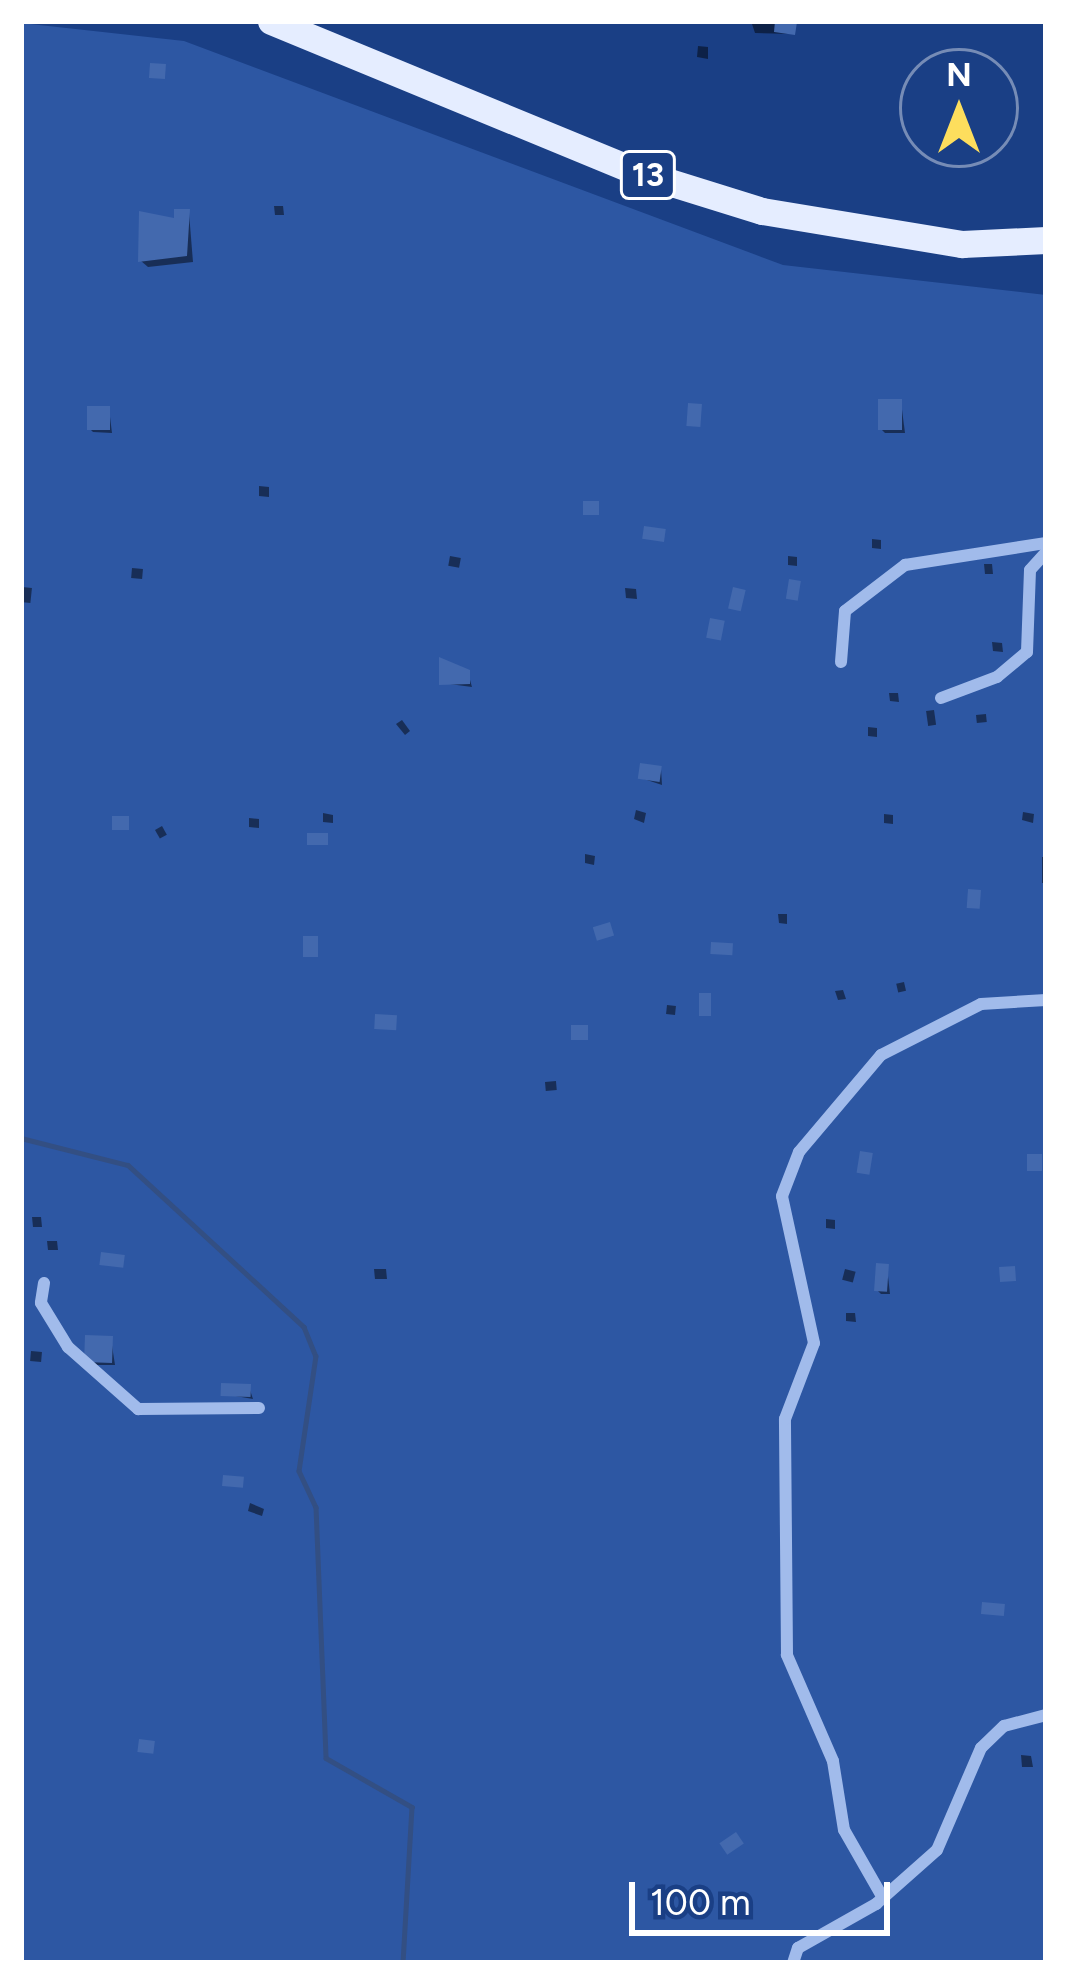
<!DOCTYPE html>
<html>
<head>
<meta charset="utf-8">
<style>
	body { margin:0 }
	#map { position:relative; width:1067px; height:1984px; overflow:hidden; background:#1a3f85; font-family:Figtree,sans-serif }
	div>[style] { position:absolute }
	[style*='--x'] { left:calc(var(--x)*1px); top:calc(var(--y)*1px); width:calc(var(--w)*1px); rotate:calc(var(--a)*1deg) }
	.green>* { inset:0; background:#2d57a3 }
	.shadow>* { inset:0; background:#0007; transform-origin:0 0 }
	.stream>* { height:4.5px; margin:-2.25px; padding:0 2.25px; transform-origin:2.25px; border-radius:2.25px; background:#334f83 }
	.building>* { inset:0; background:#4369ae; transform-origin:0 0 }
	.street>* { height:12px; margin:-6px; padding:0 6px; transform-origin:6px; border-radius:6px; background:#a1bbeb }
	.primary>* { height:27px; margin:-13.5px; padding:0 13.5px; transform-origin:13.5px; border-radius:13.5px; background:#e5edff }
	span { translate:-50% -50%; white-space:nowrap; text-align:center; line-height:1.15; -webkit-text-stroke:9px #1a3f85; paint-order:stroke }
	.shield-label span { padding:3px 9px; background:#1a3f85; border:3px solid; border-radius:9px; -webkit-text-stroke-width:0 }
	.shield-label { font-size:33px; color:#fff; font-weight:700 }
	.frame { position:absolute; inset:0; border:24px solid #fff; pointer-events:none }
	.north { position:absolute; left:899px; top:48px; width:120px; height:120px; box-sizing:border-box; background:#1a3f85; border:3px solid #768cb6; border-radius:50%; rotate:0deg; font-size:33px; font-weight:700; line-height:48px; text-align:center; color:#fff }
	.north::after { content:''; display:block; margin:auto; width:42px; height:54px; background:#fdde5d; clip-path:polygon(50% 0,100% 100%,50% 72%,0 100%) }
	.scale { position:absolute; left:629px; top:1882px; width:261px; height:54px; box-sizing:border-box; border:6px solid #fff; border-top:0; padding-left:15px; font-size:36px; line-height:42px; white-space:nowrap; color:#fff; -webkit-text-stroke:9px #1a3f85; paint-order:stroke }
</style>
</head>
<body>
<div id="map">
	<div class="green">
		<div style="clip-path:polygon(21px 23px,184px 41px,783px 265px,1046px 295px,1046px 1963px,21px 1963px)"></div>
	</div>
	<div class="shadow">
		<div style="clip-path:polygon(751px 21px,795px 25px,795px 34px,755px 33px)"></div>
		<div style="clip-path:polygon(698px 46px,708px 47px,708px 59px,697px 57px)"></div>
		<div style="clip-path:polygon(274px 206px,283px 206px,284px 215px,275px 215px)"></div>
		<div style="clip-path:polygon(189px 213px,193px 262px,148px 267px,141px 261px)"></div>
		<div style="clip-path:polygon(901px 402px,905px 433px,885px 433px,881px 429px)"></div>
		<div style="clip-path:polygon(109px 409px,112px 433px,93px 432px,89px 428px)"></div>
		<div style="clip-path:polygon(259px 486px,269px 487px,269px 497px,259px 496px)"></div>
		<div style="clip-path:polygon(872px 539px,881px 540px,881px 549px,872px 548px)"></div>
		<div style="left:450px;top:556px;width:11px;height:10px;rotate:10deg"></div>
		<div style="clip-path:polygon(788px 556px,797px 557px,797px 566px,788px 565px)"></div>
		<div style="clip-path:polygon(984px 564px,992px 564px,993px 574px,985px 574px)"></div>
		<div style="left:132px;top:568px;width:11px;height:10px;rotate:5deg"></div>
		<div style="left:22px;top:587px;width:10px;height:15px;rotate:6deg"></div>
		<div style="clip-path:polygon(625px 588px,636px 589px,637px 599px,626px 598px)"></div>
		<div style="clip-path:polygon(992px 642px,1002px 643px,1003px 652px,993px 651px)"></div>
		<div style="clip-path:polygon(468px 673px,472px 687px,442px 683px)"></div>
		<div style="clip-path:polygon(889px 693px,898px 693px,899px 702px,890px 701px)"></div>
		<div style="left:934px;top:710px;width:15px;height:8px;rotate:82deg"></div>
		<div style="left:976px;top:715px;width:10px;height:8px;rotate:-6deg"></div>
		<div style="clip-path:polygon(402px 720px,410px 731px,405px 735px,396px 724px)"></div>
		<div style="clip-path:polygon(868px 727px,877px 728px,877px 737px,868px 736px)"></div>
		<div style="clip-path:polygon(661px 769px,662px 785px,641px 778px)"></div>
		<div style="clip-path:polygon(636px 810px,646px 813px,644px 823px,634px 819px)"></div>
		<div style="clip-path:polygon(1023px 812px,1034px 814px,1033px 823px,1022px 820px)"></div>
		<div style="clip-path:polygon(323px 813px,333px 815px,333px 823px,323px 822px)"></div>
		<div style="clip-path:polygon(884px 814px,893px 815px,893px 824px,884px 823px)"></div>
		<div style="clip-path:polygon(249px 818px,259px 819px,259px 828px,249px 827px)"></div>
		<div style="left:162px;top:826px;width:10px;height:8px;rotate:61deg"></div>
		<div style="clip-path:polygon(585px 854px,595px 856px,594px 865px,585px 863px)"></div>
		<div style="left:1042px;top:857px;width:4px;height:26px"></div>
		<div style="clip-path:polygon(778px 914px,787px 914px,787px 924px,779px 923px)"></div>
		<div style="left:904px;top:982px;width:9px;height:8px;rotate:77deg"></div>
		<div style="clip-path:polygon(835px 991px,843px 990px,846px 999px,838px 1000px)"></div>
		<div style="left:667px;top:1005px;width:9px;height:9px;rotate:6deg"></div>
		<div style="left:545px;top:1082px;width:11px;height:9px;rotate:-5deg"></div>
		<div style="clip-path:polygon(32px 1217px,41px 1217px,42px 1227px,33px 1227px)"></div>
		<div style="clip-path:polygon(826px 1219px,835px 1220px,835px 1229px,826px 1228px)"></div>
		<div style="clip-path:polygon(47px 1241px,57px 1241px,58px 1250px,48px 1250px)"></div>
		<div style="clip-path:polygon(887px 1267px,890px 1294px,881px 1294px,877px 1290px)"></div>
		<div style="clip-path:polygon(374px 1269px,386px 1269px,387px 1279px,375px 1279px)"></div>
		<div style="left:845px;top:1269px;width:11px;height:11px;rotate:15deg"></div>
		<div style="clip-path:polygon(846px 1313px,855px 1313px,856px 1322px,846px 1321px)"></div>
		<div style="clip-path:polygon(111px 1339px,115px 1365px,92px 1365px)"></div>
		<div style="left:31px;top:1351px;width:11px;height:10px;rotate:5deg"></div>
		<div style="clip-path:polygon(249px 1387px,253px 1399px,224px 1394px)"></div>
		<div style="clip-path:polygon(250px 1503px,264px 1509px,262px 1516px,248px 1511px)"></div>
		<div style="clip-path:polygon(1021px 1755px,1031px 1756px,1033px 1767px,1022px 1767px)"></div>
	</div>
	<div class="stream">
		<div style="--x:21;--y:1138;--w:110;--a:14.2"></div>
		<div style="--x:128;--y:1165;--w:239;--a:42.6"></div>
		<div style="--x:304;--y:1327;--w:31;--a:68"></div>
		<div style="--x:316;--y:1356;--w:116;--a:98.4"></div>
		<div style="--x:299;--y:1471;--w:40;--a:65"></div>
		<div style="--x:316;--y:1507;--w:251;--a:87.7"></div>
		<div style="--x:326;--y:1758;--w:99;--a:29.7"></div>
		<div style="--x:412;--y:1807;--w:156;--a:93.3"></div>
	</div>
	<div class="building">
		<div style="clip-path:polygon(775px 21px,797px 22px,795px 35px,774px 32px)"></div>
		<div style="left:150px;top:63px;width:16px;height:15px;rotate:4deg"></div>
		<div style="clip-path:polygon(174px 209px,190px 209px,187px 256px,138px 262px,139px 211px,174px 218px)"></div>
		<div style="left:878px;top:399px;width:24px;height:31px"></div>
		<div style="left:688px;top:403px;width:14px;height:23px;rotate:4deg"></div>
		<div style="left:87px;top:406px;width:23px;height:24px"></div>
		<div style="left:583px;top:501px;width:16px;height:14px"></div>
		<div style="left:644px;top:526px;width:22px;height:13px;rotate:8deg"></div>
		<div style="left:789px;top:579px;width:12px;height:20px;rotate:9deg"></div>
		<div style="left:733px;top:587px;width:13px;height:22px;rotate:13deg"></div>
		<div style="left:710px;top:618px;width:15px;height:20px;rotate:11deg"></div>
		<div style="clip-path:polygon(439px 657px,470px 670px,470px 684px,439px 685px)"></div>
		<div style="left:640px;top:763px;width:22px;height:16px;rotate:8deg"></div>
		<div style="left:112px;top:816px;width:17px;height:14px"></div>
		<div style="left:307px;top:833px;width:21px;height:12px"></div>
		<div style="left:968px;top:889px;width:13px;height:19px;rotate:4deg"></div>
		<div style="left:610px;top:922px;width:14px;height:18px;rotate:73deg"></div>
		<div style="left:303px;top:936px;width:15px;height:21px"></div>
		<div style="left:711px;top:942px;width:22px;height:12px;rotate:3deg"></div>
		<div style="left:699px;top:993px;width:12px;height:23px"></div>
		<div style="left:375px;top:1014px;width:22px;height:15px;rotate:3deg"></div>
		<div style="left:571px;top:1025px;width:17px;height:15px"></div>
		<div style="left:860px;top:1151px;width:13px;height:22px;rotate:9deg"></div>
		<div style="left:1042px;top:1154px;width:17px;height:15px;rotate:90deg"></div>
		<div style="left:101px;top:1252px;width:24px;height:13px;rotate:7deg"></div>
		<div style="left:876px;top:1263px;width:13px;height:28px;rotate:4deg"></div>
		<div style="left:1015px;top:1266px;width:15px;height:16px;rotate:86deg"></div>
		<div style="left:85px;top:1335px;width:28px;height:27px;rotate:2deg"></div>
		<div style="left:221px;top:1383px;width:30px;height:13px;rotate:2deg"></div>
		<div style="left:223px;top:1475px;width:21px;height:11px;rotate:5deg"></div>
		<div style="left:982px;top:1602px;width:23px;height:12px;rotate:5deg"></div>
		<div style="left:139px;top:1739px;width:16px;height:13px;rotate:7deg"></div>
		<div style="left:736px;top:1832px;width:14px;height:20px;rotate:56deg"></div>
	</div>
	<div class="street">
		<div style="--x:841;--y:662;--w:51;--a:-85.5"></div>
		<div style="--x:845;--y:611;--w:76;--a:-37.5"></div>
		<div style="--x:905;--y:565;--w:143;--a:-8.9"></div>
		<div style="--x:941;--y:698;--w:60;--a:-20.6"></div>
		<div style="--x:997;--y:677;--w:39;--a:-40"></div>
		<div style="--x:1027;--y:652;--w:82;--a:-87.9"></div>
		<div style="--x:1030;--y:570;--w:24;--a:-48"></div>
		<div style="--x:44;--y:1283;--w:20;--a:99"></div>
		<div style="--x:41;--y:1303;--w:52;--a:58.5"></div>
		<div style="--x:68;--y:1347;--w:94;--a:41.5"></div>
		<div style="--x:138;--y:1409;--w:121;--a:-0.5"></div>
		<div style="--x:883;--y:1898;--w:78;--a:-119.8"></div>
		<div style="--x:844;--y:1830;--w:70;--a:-99.1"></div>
		<div style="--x:833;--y:1761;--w:116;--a:-113.5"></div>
		<div style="--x:787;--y:1655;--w:236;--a:-90.5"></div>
		<div style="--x:785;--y:1419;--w:81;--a:-69.1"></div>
		<div style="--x:814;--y:1343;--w:150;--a:-102.3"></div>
		<div style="--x:782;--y:1196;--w:47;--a:-68.9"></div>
		<div style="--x:799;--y:1152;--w:127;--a:-49.8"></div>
		<div style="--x:881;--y:1055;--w:112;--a:-27"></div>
		<div style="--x:981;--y:1004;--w:65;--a:-3.5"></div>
		<div style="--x:793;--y:1963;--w:16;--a:-72"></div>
		<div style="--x:798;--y:1948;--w:90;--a:-29.4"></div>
		<div style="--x:876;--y:1904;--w:81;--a:-41.5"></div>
		<div style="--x:937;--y:1850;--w:111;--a:-66.7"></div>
		<div style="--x:981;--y:1748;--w:32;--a:-44"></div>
		<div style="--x:1004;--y:1726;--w:43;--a:-14.7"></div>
	</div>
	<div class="primary">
		<div style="--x:271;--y:21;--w:399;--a:22.4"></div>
		<div style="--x:640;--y:173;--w:128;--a:17.3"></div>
		<div style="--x:762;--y:211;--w:203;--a:9.4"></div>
		<div style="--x:962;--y:244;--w:84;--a:-2.7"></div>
	</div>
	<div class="shield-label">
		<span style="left:648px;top:175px">13</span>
	</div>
	<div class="frame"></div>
	<div class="north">N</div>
	<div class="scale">100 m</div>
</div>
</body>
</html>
